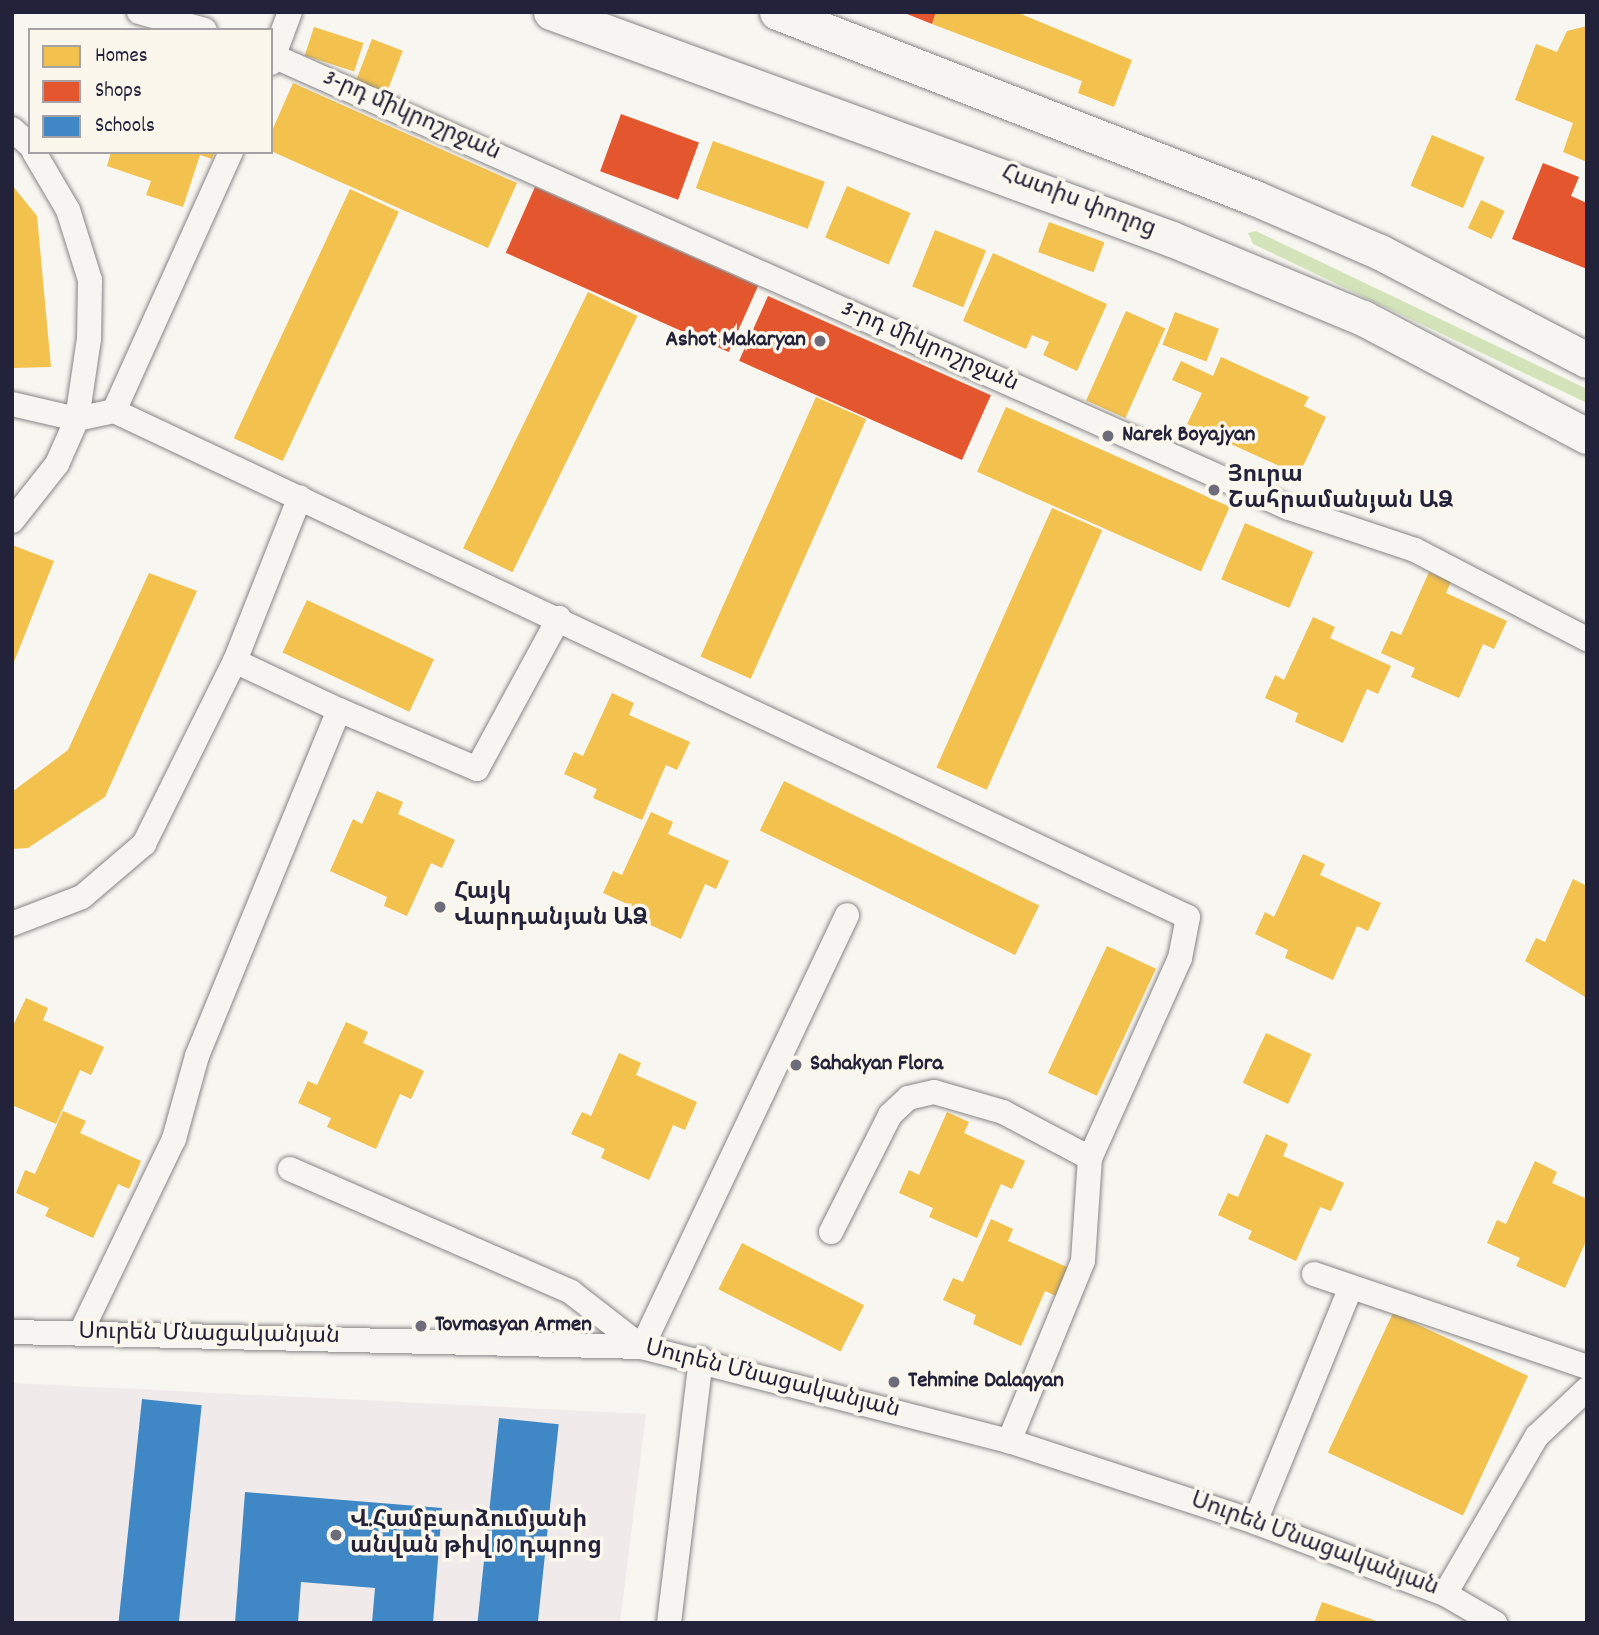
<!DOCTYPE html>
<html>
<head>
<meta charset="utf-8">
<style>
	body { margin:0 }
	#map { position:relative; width:1599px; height:1635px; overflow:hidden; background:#f8f6f0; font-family:Dekko,"Noto Sans Armenian",sans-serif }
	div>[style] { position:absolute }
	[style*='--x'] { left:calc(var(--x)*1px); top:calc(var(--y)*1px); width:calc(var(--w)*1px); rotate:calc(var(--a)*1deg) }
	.built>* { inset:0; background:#f1eaeb }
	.green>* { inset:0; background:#d3e4ba }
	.homes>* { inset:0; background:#f2c14e; transform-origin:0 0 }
	.shops>* { inset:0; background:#e4572e; transform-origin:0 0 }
	.schools>* { inset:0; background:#3f88c5; transform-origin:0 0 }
	.roads { filter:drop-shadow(0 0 2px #878688) drop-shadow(0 0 2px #878688) }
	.street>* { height:24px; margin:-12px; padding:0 12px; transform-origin:12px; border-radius:12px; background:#f6f5f1 }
	.secondary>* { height:35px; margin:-17.5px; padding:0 17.5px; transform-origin:17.5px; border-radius:17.5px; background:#f6f5f1 }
	.dots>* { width:19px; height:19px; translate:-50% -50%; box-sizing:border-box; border:4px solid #fbf7ec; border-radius:50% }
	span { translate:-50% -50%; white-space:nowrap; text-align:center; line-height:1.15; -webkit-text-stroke:7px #fbf7ec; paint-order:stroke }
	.street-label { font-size:23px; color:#22223b }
	.poi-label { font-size:23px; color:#22223b; font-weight:700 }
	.right { translate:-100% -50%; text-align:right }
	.left { translate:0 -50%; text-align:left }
	.frame { position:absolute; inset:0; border:14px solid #22223b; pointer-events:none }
	.legend { position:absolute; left:28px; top:28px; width:245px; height:126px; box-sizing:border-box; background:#fbf7ec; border:2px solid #a4a2a5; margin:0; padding:9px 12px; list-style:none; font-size:21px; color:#22223b }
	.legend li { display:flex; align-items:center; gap:14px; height:35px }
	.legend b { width:35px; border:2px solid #a4a2a5 }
</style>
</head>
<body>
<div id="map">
	<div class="built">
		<div style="clip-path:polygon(12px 1383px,646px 1414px,620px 1623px,12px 1623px)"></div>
	</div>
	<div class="green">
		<div style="clip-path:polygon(1256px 231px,1587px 389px,1587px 403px,1253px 244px,1248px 233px)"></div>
	</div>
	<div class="homes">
		<div style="clip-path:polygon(936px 12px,1016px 12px,1132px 60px,1114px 107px,1078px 93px,1082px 81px,932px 24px)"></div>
		<div style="clip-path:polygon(1587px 26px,1587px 162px,1563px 152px,1573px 123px,1515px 100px,1536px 44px,1557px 52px,1567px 31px)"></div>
		<div style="left:314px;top:27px;width:52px;height:30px;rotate:18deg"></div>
		<div style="left:372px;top:39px;width:33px;height:47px;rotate:21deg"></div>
		<div style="clip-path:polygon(293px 83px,517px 183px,488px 248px,271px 151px,271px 133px)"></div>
		<div style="left:1432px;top:135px;width:57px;height:55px;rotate:23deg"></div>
		<div style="left:713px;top:141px;width:119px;height:50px;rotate:20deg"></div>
		<div style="clip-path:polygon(111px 152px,214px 152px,212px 159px,200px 155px,183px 207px,146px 195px,151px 181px,107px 166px)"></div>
		<div style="clip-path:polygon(12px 185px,37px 216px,51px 367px,12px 368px)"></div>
		<div style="left:847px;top:186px;width:69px;height:56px;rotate:23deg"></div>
		<div style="left:350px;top:189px;width:54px;height:275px;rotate:25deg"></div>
		<div style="left:1481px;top:200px;width:26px;height:31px;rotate:25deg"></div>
		<div style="left:1049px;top:222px;width:59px;height:32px;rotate:20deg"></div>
		<div style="left:935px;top:230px;width:55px;height:61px;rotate:22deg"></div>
		<div style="clip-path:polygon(993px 253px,1107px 304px,1077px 371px,1043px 355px,1049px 342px,1032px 335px,1026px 349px,963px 321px)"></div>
		<div style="left:588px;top:292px;width:55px;height:285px;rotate:26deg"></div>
		<div style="left:1126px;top:311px;width:43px;height:98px;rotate:24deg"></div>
		<div style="left:1175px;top:312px;width:47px;height:35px;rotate:21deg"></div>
		<div style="clip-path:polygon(1221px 357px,1309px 397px,1304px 406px,1326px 417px,1299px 475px,1187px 424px,1202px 393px,1172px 380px,1181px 361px,1213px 376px)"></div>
		<div style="left:816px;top:397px;width:55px;height:284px;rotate:24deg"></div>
		<div style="left:1006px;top:407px;width:245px;height:71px;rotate:24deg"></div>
		<div style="left:1052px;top:508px;width:55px;height:284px;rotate:24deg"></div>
		<div style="left:1245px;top:523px;width:74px;height:61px;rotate:23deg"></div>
		<div style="clip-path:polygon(12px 545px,54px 561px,12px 667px)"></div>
		<div style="clip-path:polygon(1429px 572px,1451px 582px,1446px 593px,1507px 621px,1494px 649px,1483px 644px,1459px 698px,1411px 677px,1415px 668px,1381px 653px,1391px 631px,1401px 635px)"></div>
		<div style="clip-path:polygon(149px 573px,197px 591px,105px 797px,28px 848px,12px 849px,12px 792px,68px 750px)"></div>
		<div style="left:307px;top:600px;width:140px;height:58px;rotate:25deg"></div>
		<div style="clip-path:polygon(1313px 617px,1335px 627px,1330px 638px,1391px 666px,1378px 694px,1367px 689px,1343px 743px,1295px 722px,1298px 713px,1265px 698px,1275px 675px,1284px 680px)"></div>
		<div style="clip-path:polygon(612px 693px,634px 703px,629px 715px,690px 742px,677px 770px,666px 765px,642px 820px,593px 798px,597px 789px,564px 774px,574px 752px,583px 756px)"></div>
		<div style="left:784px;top:781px;width:284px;height:55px;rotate:26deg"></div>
		<div style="clip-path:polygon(377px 791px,403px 802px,398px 814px,455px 840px,442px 868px,431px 863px,407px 916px,384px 906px,387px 897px,330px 871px,353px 819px,362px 824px)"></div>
		<div style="clip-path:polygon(651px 812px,673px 822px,668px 834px,729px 861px,716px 889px,705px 884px,681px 939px,633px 917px,636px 908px,603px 893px,613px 871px,622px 875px)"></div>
		<div style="clip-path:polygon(1303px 854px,1325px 864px,1320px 875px,1381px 903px,1368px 931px,1357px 926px,1333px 980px,1285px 958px,1288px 950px,1255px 934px,1265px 912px,1274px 917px)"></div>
		<div style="clip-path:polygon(1573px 879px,1587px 886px,1587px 998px,1525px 961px,1536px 938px,1545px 942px)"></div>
		<div style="left:1107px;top:946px;width:54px;height:140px;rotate:25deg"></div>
		<div style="clip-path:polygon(26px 998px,48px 1008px,43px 1020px,104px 1047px,91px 1075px,80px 1070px,56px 1124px,12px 1105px,12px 1028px)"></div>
		<div style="clip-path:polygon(346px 1022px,368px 1032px,363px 1043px,424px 1071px,411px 1099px,400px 1094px,376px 1149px,327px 1127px,331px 1118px,298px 1103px,308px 1081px,317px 1085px)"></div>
		<div style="left:1266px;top:1033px;width:50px;height:55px;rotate:25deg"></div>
		<div style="clip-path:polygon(619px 1053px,641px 1063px,636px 1075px,697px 1102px,685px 1130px,673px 1125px,649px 1180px,601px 1158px,605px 1149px,571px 1134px,582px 1112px,591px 1116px)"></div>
		<div style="clip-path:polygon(63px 1111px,86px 1121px,80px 1133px,141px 1161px,129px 1189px,118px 1184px,93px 1238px,45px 1216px,49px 1208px,16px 1193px,25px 1170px,35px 1174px)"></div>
		<div style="clip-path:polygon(947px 1112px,969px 1122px,964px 1133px,1025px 1161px,1012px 1189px,1001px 1184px,977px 1238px,929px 1217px,933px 1208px,899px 1193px,909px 1170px,919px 1175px)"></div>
		<div style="clip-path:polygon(1266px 1134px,1288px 1144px,1283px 1156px,1344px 1183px,1331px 1211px,1320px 1207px,1296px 1261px,1248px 1239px,1252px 1231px,1218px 1215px,1228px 1193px,1238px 1197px)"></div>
		<div style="clip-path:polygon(1535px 1161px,1557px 1172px,1552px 1183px,1587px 1199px,1587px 1239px,1565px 1288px,1516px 1266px,1520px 1258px,1487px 1243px,1497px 1220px,1506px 1224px)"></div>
		<div style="clip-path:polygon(991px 1219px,1013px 1229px,1008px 1241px,1069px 1268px,1056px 1296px,1045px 1291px,1021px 1346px,973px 1324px,976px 1315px,943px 1300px,953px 1278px,963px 1282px)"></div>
		<div style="left:742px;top:1243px;width:137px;height:52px;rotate:27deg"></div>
		<div style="left:1393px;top:1313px;width:149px;height:154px;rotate:25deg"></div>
		<div style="clip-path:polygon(1322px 1602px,1379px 1622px,1379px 1623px,1314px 1623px)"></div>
	</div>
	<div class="shops">
		<div style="clip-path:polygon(902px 12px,936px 12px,932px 24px)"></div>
		<div style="left:621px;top:114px;width:83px;height:61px;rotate:20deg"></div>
		<div style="clip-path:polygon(1543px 163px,1579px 177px,1571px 196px,1587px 203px,1587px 269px,1512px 239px)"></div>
		<div style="left:535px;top:187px;width:244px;height:72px;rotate:24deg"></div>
		<div style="left:768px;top:296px;width:244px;height:71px;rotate:24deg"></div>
	</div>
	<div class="schools">
		<div style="left:142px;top:1399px;width:60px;height:225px;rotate:6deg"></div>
		<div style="left:499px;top:1418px;width:60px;height:206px;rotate:6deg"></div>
		<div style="clip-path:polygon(245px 1492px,442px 1508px,433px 1623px,372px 1623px,375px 1588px,301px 1582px,298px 1623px,235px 1623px)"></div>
	</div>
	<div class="roads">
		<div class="street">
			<div style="--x:139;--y:12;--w:68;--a:15.3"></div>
			<div style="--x:271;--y:55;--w:1114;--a:23.99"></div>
			<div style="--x:1289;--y:508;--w:133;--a:18.4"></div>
			<div style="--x:1415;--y:550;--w:194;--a:27.4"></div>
			<div style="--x:271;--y:63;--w:54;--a:-69.6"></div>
			<div style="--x:12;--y:129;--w:24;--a:42"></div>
			<div style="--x:12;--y:404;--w:67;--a:13"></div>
			<div style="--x:77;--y:419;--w:38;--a:-12"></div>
			<div style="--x:114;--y:411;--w:1187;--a:25.23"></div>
			<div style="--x:1188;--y:917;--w:42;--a:101"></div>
			<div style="--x:1180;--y:958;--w:219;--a:114.2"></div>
			<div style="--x:114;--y:411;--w:284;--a:-65.7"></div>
			<div style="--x:12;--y:521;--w:73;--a:-51.7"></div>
			<div style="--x:57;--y:464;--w:49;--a:-66"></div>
			<div style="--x:77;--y:419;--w:81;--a:-81.5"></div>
			<div style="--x:89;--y:339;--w:59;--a:-89"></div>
			<div style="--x:90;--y:280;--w:73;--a:-107.4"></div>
			<div style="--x:68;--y:210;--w:67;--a:-120.4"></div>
			<div style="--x:339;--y:710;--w:150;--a:23.1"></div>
			<div style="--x:477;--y:769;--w:172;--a:-61.5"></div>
			<div style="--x:12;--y:924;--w:75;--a:-21.1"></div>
			<div style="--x:82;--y:897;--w:82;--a:-40.5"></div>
			<div style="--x:144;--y:844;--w:204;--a:-63.6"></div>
			<div style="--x:235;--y:661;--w:176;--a:-68.4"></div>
			<div style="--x:290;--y:1169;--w:307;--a:23.6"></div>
			<div style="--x:571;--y:1292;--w:90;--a:37.8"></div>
			<div style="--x:642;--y:1347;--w:478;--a:-64.6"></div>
			<div style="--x:831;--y:1232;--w:131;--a:-63.2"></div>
			<div style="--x:890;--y:1115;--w:25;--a:-43"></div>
			<div style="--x:908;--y:1098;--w:27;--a:-13"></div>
			<div style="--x:934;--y:1092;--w:72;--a:16.2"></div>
			<div style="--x:1003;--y:1112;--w:98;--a:27.9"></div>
			<div style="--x:1090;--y:1158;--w:103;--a:93.9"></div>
			<div style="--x:1083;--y:1261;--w:195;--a:112.3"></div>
			<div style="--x:1314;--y:1274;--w:288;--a:18.8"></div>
			<div style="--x:12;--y:1332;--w:630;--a:1.36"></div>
			<div style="--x:642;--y:1347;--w:379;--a:14.4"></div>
			<div style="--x:1009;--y:1441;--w:259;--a:18.2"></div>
			<div style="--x:1255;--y:1522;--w:203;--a:20.8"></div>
			<div style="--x:1445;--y:1594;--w:58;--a:30.1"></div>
			<div style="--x:81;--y:1332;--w:214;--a:-64.3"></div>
			<div style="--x:174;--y:1139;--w:86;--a:-74.5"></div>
			<div style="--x:197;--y:1056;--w:374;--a:-67.7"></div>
			<div style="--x:339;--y:710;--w:115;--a:-154.8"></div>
			<div style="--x:1255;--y:1522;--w:252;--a:-67.8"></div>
			<div style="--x:1445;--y:1594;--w:183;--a:-59.8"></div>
			<div style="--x:1537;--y:1436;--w:69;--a:-43.2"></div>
			<div style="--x:669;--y:1623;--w:266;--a:-83.1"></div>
		</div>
		<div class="secondary">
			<div style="--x:551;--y:12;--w:661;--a:20.08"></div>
			<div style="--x:1172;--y:239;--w:207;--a:22.5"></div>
			<div style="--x:1363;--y:318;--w:253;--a:27.8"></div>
			<div style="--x:777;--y:12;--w:513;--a:21.26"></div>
			<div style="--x:1255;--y:198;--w:136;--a:23.4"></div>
			<div style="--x:1380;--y:252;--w:233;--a:27.6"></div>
		</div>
	</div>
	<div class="dots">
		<div style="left:820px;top:341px;background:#6d6c7a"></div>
		<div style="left:1108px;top:436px;background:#6d6c7a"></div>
		<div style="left:1214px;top:490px;background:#6d6c7a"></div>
		<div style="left:440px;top:907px;background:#6d6c7a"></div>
		<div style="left:796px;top:1065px;background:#6d6c7a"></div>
		<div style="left:421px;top:1326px;background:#6d6c7a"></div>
		<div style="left:894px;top:1382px;background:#6d6c7a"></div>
		<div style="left:336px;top:1535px;background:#6d6c7a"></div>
	</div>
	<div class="street-label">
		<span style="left:411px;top:117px;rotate:24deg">3-րդ միկրոշրջան</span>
		<span style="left:1078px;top:203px;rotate:21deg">Հատիս փողոց</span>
		<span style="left:929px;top:348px;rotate:24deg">3-րդ միկրոշրջան</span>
		<span style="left:209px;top:1336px;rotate:1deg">Սուրեն Մնացականյան</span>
		<span style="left:772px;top:1381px;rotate:14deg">Սուրեն Մնացականյան</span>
		<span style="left:1314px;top:1546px;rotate:20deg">Սուրեն Մնացականյան</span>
	</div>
	<div class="poi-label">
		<span class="right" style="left:806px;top:341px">Ashot Makaryan</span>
		<span class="left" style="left:1122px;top:436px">Narek Boyajyan</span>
		<span class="left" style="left:1228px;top:490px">Յուրա<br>Շահրամանյան ԱՁ</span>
		<span class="left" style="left:454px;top:907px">Հայկ<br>Վարդանյան ԱՁ</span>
		<span class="left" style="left:810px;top:1065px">Sahakyan Flora</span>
		<span class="left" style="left:435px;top:1326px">Tovmasyan Armen</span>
		<span class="left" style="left:908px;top:1382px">Tehmine Dalaqyan</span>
		<span class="left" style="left:350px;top:1535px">Վ.Համբարձումյանի<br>անվան թիվ 10 դպրոց</span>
	</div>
	<div class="frame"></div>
	<ul class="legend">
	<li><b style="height:19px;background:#f2c14e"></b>Homes</li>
	<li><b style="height:19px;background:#e4572e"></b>Shops</li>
	<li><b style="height:19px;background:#3f88c5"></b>Schools</li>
	</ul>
</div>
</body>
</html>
